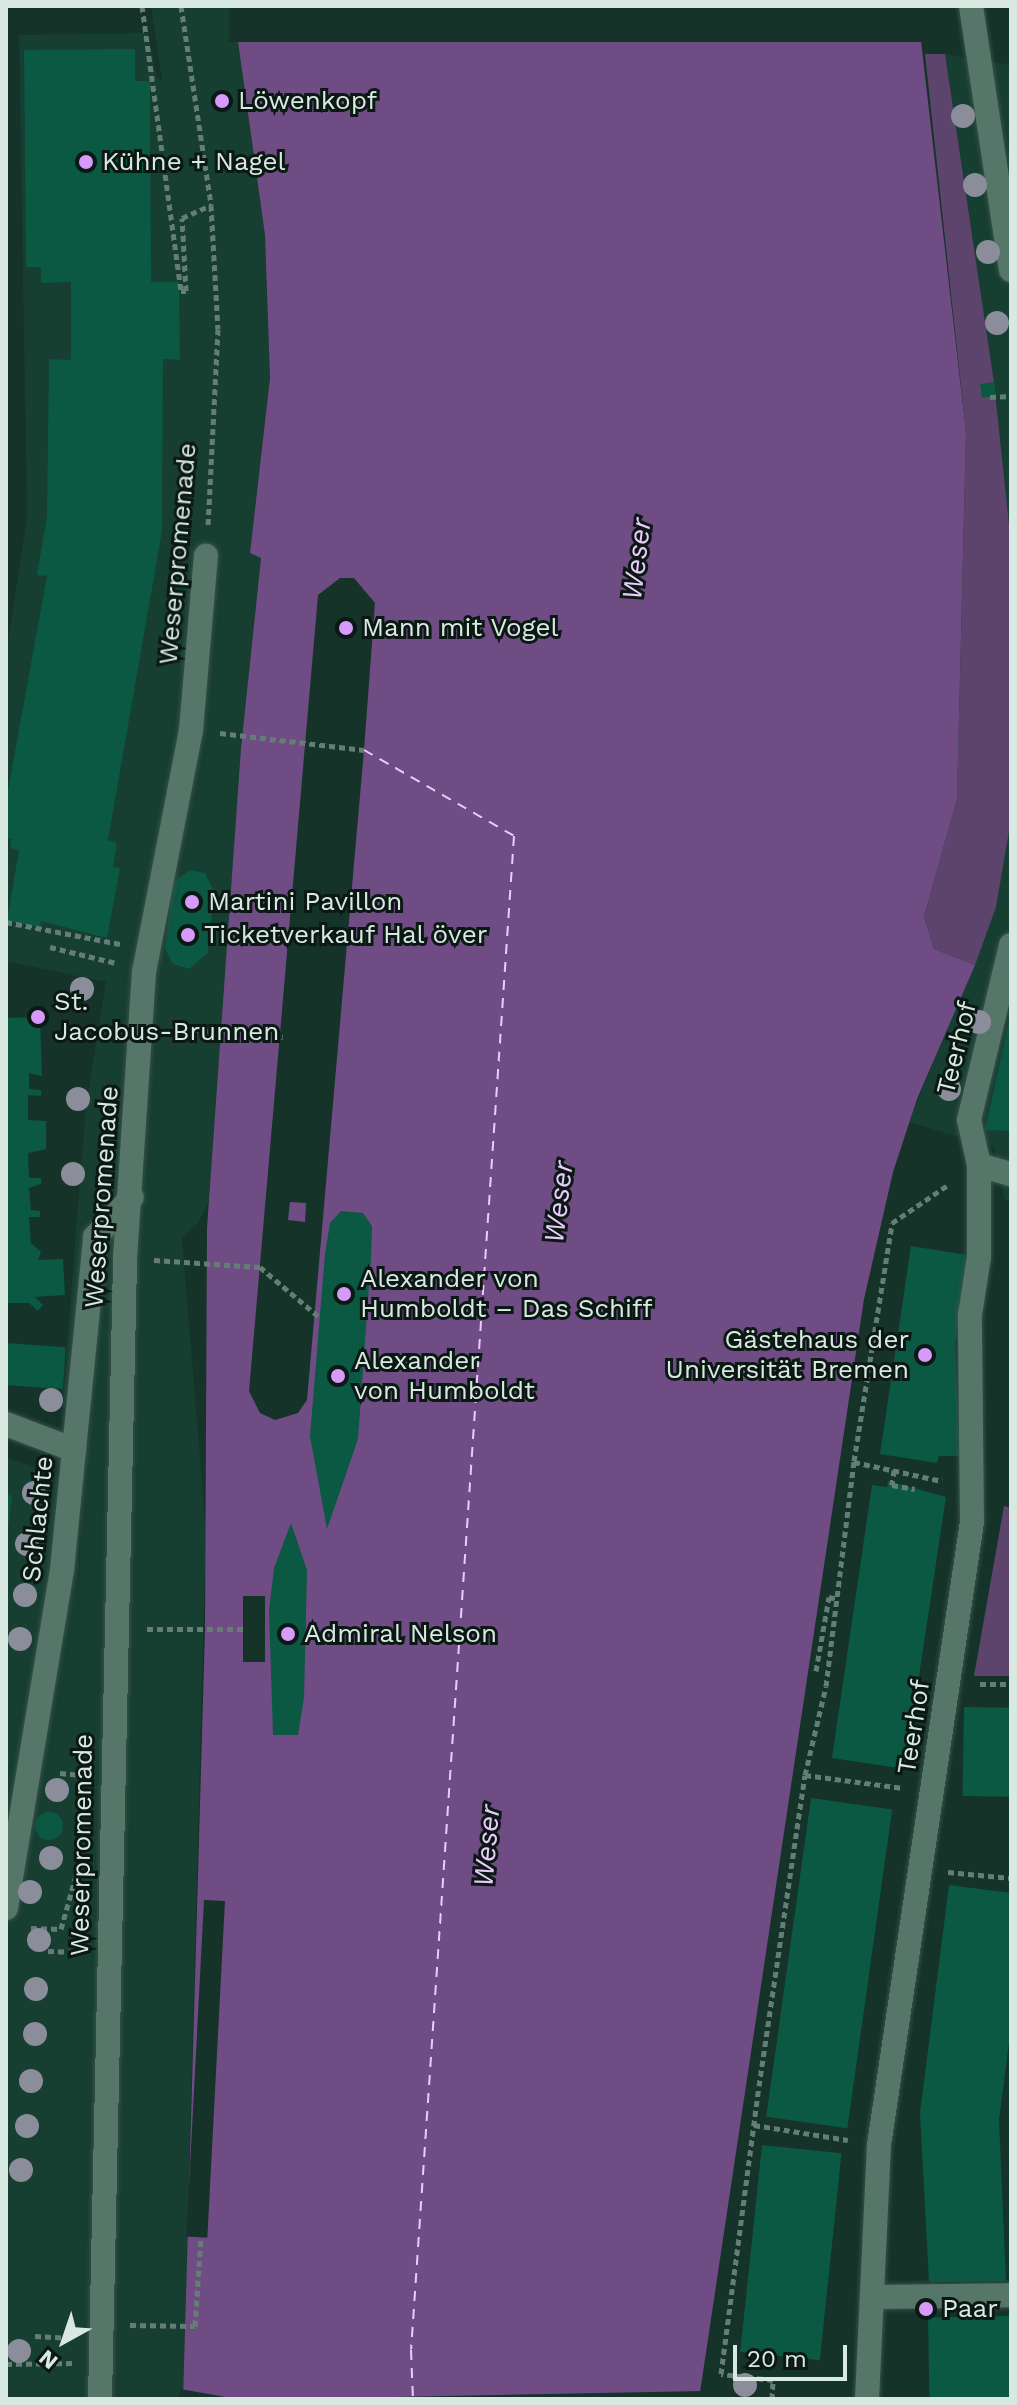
<!DOCTYPE html>
<html>
<head>
<meta charset="utf-8">
<style>
	body { margin:0 }
	#map { position:relative; width:1017px; height:2405px; overflow:hidden; background:#153329; font-family:"Work Sans",sans-serif }
	div>[style] { position:absolute }
	[style*='--x'] { left:calc(var(--x)*1px); top:calc(var(--y)*1px); width:calc(var(--w)*1px); rotate:calc(var(--a)*1deg) }
	.built>* { inset:0; background:#163e31 }
	.green>* { inset:0; background:#5d446d }
	.water>* { inset:0; background:#704c85 }
	.pier>* { inset:0; background:#153329; transform-origin:0 0 }
	.ferry>* { height:2px; margin-top:-1px; transform-origin:0; background:repeating-linear-gradient(90deg,#eacbfe 0 10px,transparent 0 18px) }
	.building>* { inset:0; background:#0b5843; transform-origin:0 0 }
	.round { border-radius:50% }
	.path>* { height:5px; margin-top:-2.5px; transform-origin:0; background:repeating-linear-gradient(90deg,#657e75 0 6px,transparent 0 10px) }
	.roads { filter:drop-shadow(0 0 2px #385148) drop-shadow(0 0 2px #385148) }
	.minor>* { height:24px; margin:-12px; padding:0 12px; transform-origin:12px; border-radius:12px; background:#57766a }
	.trees>* { width:24px; height:24px; margin:-12px; border-radius:50%; background:#8b8d9b }
	.dots>* { width:22px; height:22px; translate:-50% -50%; box-sizing:border-box; border:4px solid #0b1813; border-radius:50% }
	span { translate:-50% -50%; white-space:nowrap; text-align:center; line-height:1.15; -webkit-text-stroke:6px #0b1813; paint-order:stroke }
	.poi-label { font-size:26px; color:#d8e9e2 }
	.left { translate:0 -50%; text-align:left }
	.right { translate:-100% -50%; text-align:right }
	.street-label { font-size:26px; color:#d8e9e2 }
	.water-label { font-size:28px; color:#eacbfe; font-style:italic }
	.frame { position:absolute; inset:0; border:8px solid #d8e9e2; pointer-events:none }
	.north { position:absolute; left:24px; top:2301px; width:80px; height:80px; -webkit-text-stroke:6px #0b1813; paint-order:stroke; rotate:220deg; font-size:22px; font-weight:700; line-height:32px; text-align:center; color:#d8e9e2 }
	.north::after { content:''; display:block; margin:auto; width:28px; height:36px; background:#d8e9e2; clip-path:polygon(50% 0,100% 100%,50% 72%,0 100%) }
	.scale { position:absolute; left:733px; top:2345px; width:114px; height:36px; box-sizing:border-box; border:4px solid #d8e9e2; border-top:0; padding-left:10px; font-size:24px; line-height:28px; white-space:nowrap; color:#d8e9e2; -webkit-text-stroke:6px #0b1813; paint-order:stroke }
</style>
</head>
<body>
<div id="map">
	<div class="built">
		<div style="clip-path:polygon(151px 6px,233px 6px,265px 235px,270px 378px,250px 553px,261px 558px,241px 748px,210px 1199px,198px 1223px,182px 1238px,206px 1532px,183px 2399px,6px 2399px,6px 1457px,80px 1485px,78px 1613px,82px 1486px,92px 1412px,62px 1407px,86px 1106px,106px 982px,6px 961px,6px 655px,27px 517px,19px 35px,148px 33px,157px 78px,162px 80px)"></div>
		<div style="clip-path:polygon(945px 54px,1011px 65px,1011px 543px,994px 382px)"></div>
		<div style="clip-path:polygon(1011px 820px,1011px 1201px,1004px 1199px,994px 1147px,909px 1122px,996px 907px)"></div>
	</div>
	<div class="green">
		<div style="clip-path:polygon(925px 54px,945px 54px,994px 382px,1011px 543px,1011px 820px,996px 907px,975px 965px,934px 949px,924px 917px,957px 799px,966px 432px)"></div>
		<div style="clip-path:polygon(1004px 1506px,1011px 1508px,1011px 1676px,974px 1676px)"></div>
	</div>
	<div class="water">
		<div style="clip-path:polygon(233px 6px,917px 6px,966px 432px,957px 799px,924px 917px,934px 949px,975px 965px,917px 1099px,893px 1172px,864px 1299px,699px 2399px,183px 2399px,205px 1630px,207px 1228px,241px 748px,261px 558px,250px 553px,270px 378px,265px 235px)"></div>
	</div>
	<div class="pier">
		<div style="left:229px;top:6px;width:692px;height:36px"></div>
		<div style="clip-path:polygon(evenodd,340px 578px,354px 578px,375px 603px,364px 750px,307px 1400px,298px 1413px,275px 1420px,260px 1413px,249px 1391px,318px 595px,340px 578px,290px 1202px,306px 1203px,305px 1222px,288px 1220px,290px 1202px)"></div>
		<div style="left:243px;top:1596px;width:22px;height:66px"></div>
		<div style="left:204px;top:1900px;width:21px;height:337px;rotate:3deg"></div>
		<div style="clip-path:polygon(180px 2389px,237px 2399px,179px 2399px)"></div>
		<div style="clip-path:polygon(704px 2391px,703px 2399px,290px 2399px)"></div>
	</div>
	<div class="ferry">
		<div style="--x:364;--y:750;--w:173;--a:29.8"></div>
		<div style="--x:514;--y:836;--w:1517;--a:93.89"></div>
		<div style="--x:411;--y:2350;--w:49;--a:87.7"></div>
	</div>
	<div class="building">
		<div style="clip-path:polygon(135px 49px,135px 81px,150px 81px,151px 282px,179px 282px,180px 360px,163px 359px,162px 531px,108px 840px,117px 843px,113px 867px,120px 868px,107px 938px,41px 921px,40px 927px,7px 921px,19px 850px,10px 848px,11px 839px,6px 838px,6px 801px,47px 576px,37px 575px,47px 516px,49px 359px,71px 360px,71px 282px,41px 283px,41px 267px,26px 267px,24px 50px)"></div>
		<div style="left:994px;top:382px;width:14px;height:14px;rotate:82deg"></div>
		<div style="clip-path:polygon(190px 870px,205px 873px,214px 892px,208px 953px,189px 969px,173px 964px,165px 949px,173px 882px)"></div>
		<div style="clip-path:polygon(1010px 1016px,1011px 1131px,985px 1130px)"></div>
		<div style="clip-path:polygon(40px 1017px,42px 1076px,29px 1073px,29px 1089px,41px 1090px,41px 1096px,28px 1095px,28px 1120px,46px 1121px,46px 1149px,28px 1153px,29px 1178px,41px 1178px,41px 1184px,29px 1188px,31px 1210px,40px 1211px,40px 1217px,29px 1217px,31px 1243px,41px 1252px,38px 1260px,63px 1259px,65px 1295px,35px 1297px,43px 1305px,38px 1311px,29px 1303px,6px 1303px,6px 1018px)"></div>
		<div style="clip-path:polygon(341px 1211px,363px 1213px,372px 1226px,371px 1258px,358px 1439px,327px 1529px,310px 1436px,325px 1254px,330px 1223px)"></div>
		<div style="clip-path:polygon(911px 1246px,968px 1255px,955px 1344px,960px 1456px,939px 1456px,937px 1463px,880px 1454px)"></div>
		<div style="left:6px;top:1343px;width:60px;height:42px;rotate:4deg"></div>
		<div style="clip-path:polygon(888px 1481px,946px 1497px,905px 1769px,832px 1758px,872px 1485px,887px 1487px)"></div>
		<div style="clip-path:polygon(6px 1494px,12px 1496px,8px 1528px,6px 1528px)"></div>
		<div style="clip-path:polygon(291px 1523px,307px 1570px,304px 1698px,298px 1735px,273px 1735px,269px 1611px,274px 1568px)"></div>
		<div style="left:964px;top:1707px;width:47px;height:89px;rotate:1deg"></div>
		<div style="left:811px;top:1798px;width:82px;height:322px;rotate:8deg"></div>
		<div class="round" style="left:35px;top:1812px;width:28px;height:28px"></div>
		<div style="clip-path:polygon(949px 1885px,1011px 1893px,1011px 2027px,999px 2120px,1006px 2281px,929px 2282px,920px 2113px)"></div>
		<div style="left:762px;top:2145px;width:80px;height:208px;rotate:6deg"></div>
		<div style="left:1010px;top:2316px;width:83px;height:82px;rotate:89deg"></div>
	</div>
	<div class="path">
		<div style="--x:142;--y:6;--w:288;--a:82.2"></div>
		<div style="--x:181;--y:291;--w:5;--a:0"></div>
		<div style="--x:186;--y:291;--w:73;--a:-93.1"></div>
		<div style="--x:182;--y:218;--w:32;--a:-24"></div>
		<div style="--x:181;--y:6;--w:201;--a:81.4"></div>
		<div style="--x:211;--y:205;--w:124;--a:86.8"></div>
		<div style="--x:218;--y:329;--w:197;--a:92.9"></div>
		<div style="--x:990;--y:397;--w:21;--a:-3"></div>
		<div style="--x:220;--y:733;--w:145;--a:6.7"></div>
		<div style="--x:6;--y:922;--w:116;--a:10.9"></div>
		<div style="--x:50;--y:947;--w:68;--a:13.6"></div>
		<div style="--x:172;--y:1028;--w:111;--a:4.6"></div>
		<div style="--x:154;--y:1260;--w:106;--a:3.8"></div>
		<div style="--x:260;--y:1267;--w:76;--a:40.2"></div>
		<div style="--x:854;--y:1462;--w:90;--a:12.2"></div>
		<div style="--x:894;--y:1470;--w:15;--a:98"></div>
		<div style="--x:892;--y:1485;--w:23;--a:10"></div>
		<div style="--x:147;--y:1629;--w:96;--a:0"></div>
		<div style="--x:816;--y:1671;--w:75;--a:-80"></div>
		<div style="--x:829;--y:1597;--w:9;--a:13"></div>
		<div style="--x:980;--y:1684;--w:31;--a:0"></div>
		<div style="--x:60;--y:1773;--w:22;--a:5"></div>
		<div style="--x:805;--y:1775;--w:99;--a:7.6"></div>
		<div style="--x:948;--y:1872;--w:63;--a:5.4"></div>
		<div style="--x:31;--y:1928;--w:30;--a:2"></div>
		<div style="--x:61;--y:1929;--w:63;--a:-74.4"></div>
		<div style="--x:48;--y:1951;--w:31;--a:2"></div>
		<div style="--x:754;--y:2125;--w:95;--a:9.1"></div>
		<div style="--x:130;--y:2325;--w:65;--a:0.9"></div>
		<div style="--x:195;--y:2326;--w:89;--a:-86.1"></div>
		<div style="--x:35;--y:2336;--w:38;--a:3"></div>
		<div style="--x:6;--y:2364;--w:66;--a:-0.9"></div>
		<div style="--x:772;--y:2399;--w:19;--a:-87"></div>
		<div style="--x:773;--y:2380;--w:52;--a:-173.4"></div>
		<div style="--x:721;--y:2374;--w:290;--a:-82.5"></div>
		<div style="--x:759;--y:2086;--w:314;--a:-81.6"></div>
		<div style="--x:805;--y:1775;--w:91;--a:-76.7"></div>
		<div style="--x:826;--y:1686;--w:227;--a:-82.9"></div>
		<div style="--x:854;--y:1461;--w:241;--a:-80.9"></div>
		<div style="--x:892;--y:1223;--w:68;--a:-34.2"></div>
	</div>
	<div class="roads">
		<div class="minor">
			<div style="--x:971;--y:6;--w:267;--a:81.4"></div>
			<div style="--x:1011;--y:945;--w:180;--a:103.5"></div>
			<div style="--x:969;--y:1120;--w:46;--a:77.5"></div>
			<div style="--x:979;--y:1165;--w:33;--a:16"></div>
			<div style="--x:6;--y:1424;--w:73;--a:20.9"></div>
			<div style="--x:6;--y:1908;--w:343;--a:-80.6"></div>
			<div style="--x:62;--y:1570;--w:335;--a:-84.3"></div>
			<div style="--x:95;--y:1237;--w:54;--a:-47.2"></div>
			<div style="--x:873;--y:2297;--w:138;--a:-0.8"></div>
			<div style="--x:100;--y:2399;--w:1141;--a:-88.74"></div>
			<div style="--x:125;--y:1258;--w:287;--a:-86.2"></div>
			<div style="--x:144;--y:972;--w:247;--a:-79"></div>
			<div style="--x:191;--y:730;--w:175;--a:-85.1"></div>
			<div style="--x:867;--y:2399;--w:254;--a:-87.3"></div>
			<div style="--x:879;--y:2145;--w:630;--a:-81.51"></div>
			<div style="--x:972;--y:1522;--w:207;--a:-90.6"></div>
			<div style="--x:970;--y:1315;--w:59;--a:-81.2"></div>
			<div style="--x:979;--y:1257;--w:92;--a:-90"></div>
		</div>
	</div>
	<div class="trees">
		<div style="left:963px;top:116px"></div>
		<div style="left:975px;top:185px"></div>
		<div style="left:988px;top:252px"></div>
		<div style="left:997px;top:323px"></div>
		<div style="left:82px;top:989px"></div>
		<div style="left:979px;top:1022px"></div>
		<div style="left:949px;top:1089px"></div>
		<div style="left:78px;top:1099px"></div>
		<div style="left:73px;top:1174px"></div>
		<div style="left:51px;top:1400px"></div>
		<div style="left:34px;top:1493px"></div>
		<div style="left:27px;top:1544px"></div>
		<div style="left:25px;top:1595px"></div>
		<div style="left:20px;top:1639px"></div>
		<div style="left:57px;top:1790px"></div>
		<div style="left:51px;top:1858px"></div>
		<div style="left:30px;top:1892px"></div>
		<div style="left:39px;top:1940px"></div>
		<div style="left:36px;top:1989px"></div>
		<div style="left:35px;top:2034px"></div>
		<div style="left:31px;top:2081px"></div>
		<div style="left:27px;top:2126px"></div>
		<div style="left:21px;top:2170px"></div>
		<div style="left:19px;top:2351px"></div>
		<div style="left:745px;top:2385px"></div>
	</div>
	<div class="dots">
		<div style="left:222px;top:101px;background:#d69bfa"></div>
		<div style="left:86px;top:162px;background:#d69bfa"></div>
		<div style="left:346px;top:628px;background:#d69bfa"></div>
		<div style="left:192px;top:902px;background:#d69bfa"></div>
		<div style="left:188px;top:935px;background:#d69bfa"></div>
		<div style="left:38px;top:1017px;background:#d69bfa"></div>
		<div style="left:344px;top:1294px;background:#d69bfa"></div>
		<div style="left:925px;top:1355px;background:#d69bfa"></div>
		<div style="left:338px;top:1376px;background:#d69bfa"></div>
		<div style="left:288px;top:1634px;background:#d69bfa"></div>
		<div style="left:926px;top:2309px;background:#d69bfa"></div>
	</div>
	<div class="poi-label">
		<span class="left" style="left:238px;top:101px">Löwenkopf</span>
		<span class="left" style="left:102px;top:162px">Kühne + Nagel</span>
		<span class="left" style="left:362px;top:628px">Mann mit Vogel</span>
		<span class="left" style="left:208px;top:902px">Martini Pavillon</span>
		<span class="left" style="left:204px;top:935px">Ticketverkauf Hal över</span>
		<span class="left" style="left:54px;top:1017px">St.<br>Jacobus-Brunnen</span>
		<span class="left" style="left:360px;top:1294px">Alexander von<br>Humboldt – Das Schiff</span>
		<span class="right" style="left:909px;top:1355px">Gästehaus der<br>Universität Bremen</span>
		<span class="left" style="left:354px;top:1376px">Alexander<br>von Humboldt</span>
		<span class="left" style="left:304px;top:1634px">Admiral Nelson</span>
		<span class="left" style="left:942px;top:2309px">Paar</span>
	</div>
	<div class="street-label">
		<span style="left:178px;top:554px;rotate:-85deg">Weserpromenade</span>
		<span style="left:957px;top:1048px;rotate:-76deg">Teerhof</span>
		<span style="left:102px;top:1197px;rotate:-86deg">Weserpromenade</span>
		<span style="left:38px;top:1519px;rotate:-84deg">Schlachte</span>
		<span style="left:914px;top:1727px;rotate:-81deg">Teerhof</span>
		<span style="left:82px;top:1845px;rotate:-89deg">Weserpromenade</span>
	</div>
	<div class="water-label">
		<span style="left:637px;top:559px;rotate:-83deg">Weser</span>
		<span style="left:559px;top:1202px;rotate:-83deg">Weser</span>
		<span style="left:487px;top:1846px;rotate:-85deg">Weser</span>
	</div>
	<div class="frame"></div>
	<div class="north">N</div>
	<div class="scale">20 m</div>
</div>
</body>
</html>
